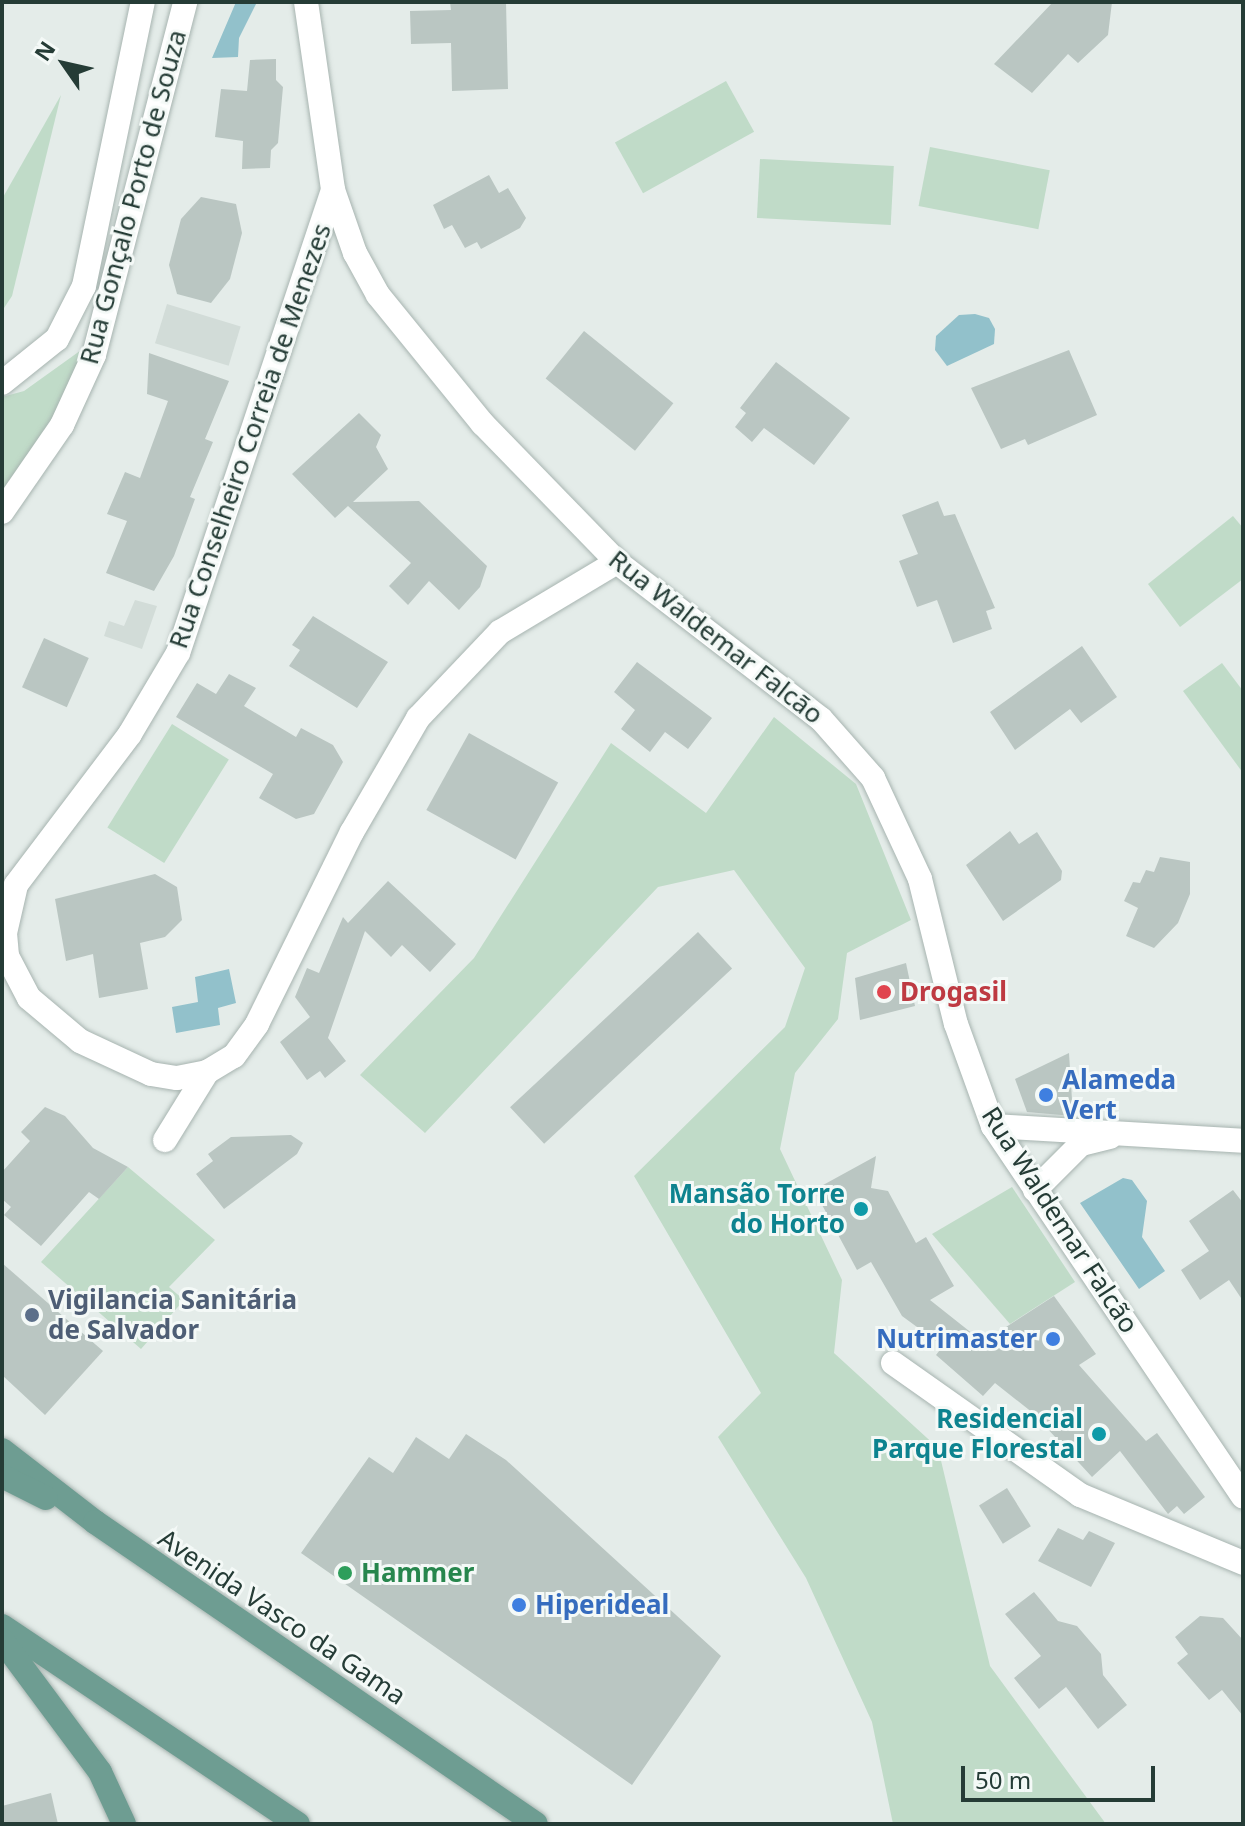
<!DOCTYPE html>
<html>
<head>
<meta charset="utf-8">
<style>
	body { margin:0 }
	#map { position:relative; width:1245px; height:1826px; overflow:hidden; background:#e4ece9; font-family:"Noto Sans",sans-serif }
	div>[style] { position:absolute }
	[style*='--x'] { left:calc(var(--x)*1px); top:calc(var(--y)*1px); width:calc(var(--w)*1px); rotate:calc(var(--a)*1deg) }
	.built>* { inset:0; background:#d2dcd8; transform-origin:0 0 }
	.green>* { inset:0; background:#c0dbc8; transform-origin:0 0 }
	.water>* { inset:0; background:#92c1cb }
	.building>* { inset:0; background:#bac6c2; transform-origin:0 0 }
	.roads { filter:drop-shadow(0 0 2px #a7b4b0) drop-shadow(0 0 2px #a7b4b0) }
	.minor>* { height:24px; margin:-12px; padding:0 12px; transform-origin:12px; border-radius:12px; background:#fff }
	.major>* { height:24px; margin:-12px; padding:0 12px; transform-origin:12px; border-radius:12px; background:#6e9d92 }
	.dots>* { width:22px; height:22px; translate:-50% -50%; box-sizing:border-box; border:4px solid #f4f9f7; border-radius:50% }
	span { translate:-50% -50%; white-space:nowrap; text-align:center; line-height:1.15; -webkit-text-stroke:6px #f4f9f7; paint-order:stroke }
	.street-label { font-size:26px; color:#253c36 }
	.health-label { font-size:26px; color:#be3a42; font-weight:700 }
	.left { translate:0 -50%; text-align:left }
	.shop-label { font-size:26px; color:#366cbe; font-weight:700 }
	.right { translate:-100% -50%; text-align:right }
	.culture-label { font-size:26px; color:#0d838f; font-weight:700 }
	.service-label { font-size:26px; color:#4e5e75; font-weight:700 }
	.leisure-label { font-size:26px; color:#27864d; font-weight:700 }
	.frame { position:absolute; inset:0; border:4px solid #253c36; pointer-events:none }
	.north { position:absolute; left:24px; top:24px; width:80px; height:80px; -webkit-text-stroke:6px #f4f9f7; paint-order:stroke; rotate:304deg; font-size:22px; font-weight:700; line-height:32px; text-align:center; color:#253c36 }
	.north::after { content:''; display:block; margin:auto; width:28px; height:36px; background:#253c36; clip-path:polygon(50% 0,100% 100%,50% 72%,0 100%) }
	.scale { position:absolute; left:961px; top:1766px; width:194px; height:36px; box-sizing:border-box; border:4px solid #253c36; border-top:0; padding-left:10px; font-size:24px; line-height:28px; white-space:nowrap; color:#253c36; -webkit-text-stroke:6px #f4f9f7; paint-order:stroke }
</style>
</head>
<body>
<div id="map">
	<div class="built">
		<div style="left:167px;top:304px;width:77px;height:41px;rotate:17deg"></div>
		<div style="clip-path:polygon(135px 600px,157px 606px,142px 649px,104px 636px,109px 621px,124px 626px)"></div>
	</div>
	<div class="green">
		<div style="left:726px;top:81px;width:58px;height:127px;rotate:61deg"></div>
		<div style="clip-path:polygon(61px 95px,12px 296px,2px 311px,2px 199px)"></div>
		<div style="left:930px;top:147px;width:122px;height:60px;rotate:11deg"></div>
		<div style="left:760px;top:159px;width:134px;height:59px;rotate:3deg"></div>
		<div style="clip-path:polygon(91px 343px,57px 422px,2px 495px,2px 397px,24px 391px)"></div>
		<div style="clip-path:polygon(1233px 516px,1243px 528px,1243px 579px,1180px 627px,1148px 584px)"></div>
		<div style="clip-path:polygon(1222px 663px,1243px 691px,1243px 773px,1183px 691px)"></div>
		<div style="clip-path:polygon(774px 717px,856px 784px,911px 920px,847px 953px,838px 1019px,795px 1073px,780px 1149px,842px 1280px,834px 1353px,938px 1448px,990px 1666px,1106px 1824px,893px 1824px,872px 1722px,806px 1578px,718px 1437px,761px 1393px,634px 1176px,785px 1027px,805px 968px,734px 870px,658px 887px,425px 1133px,360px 1075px,474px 958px,611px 743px,706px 813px)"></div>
		<div style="left:172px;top:724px;width:67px;height:122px;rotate:32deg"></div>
		<div style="clip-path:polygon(128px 1167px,215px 1240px,169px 1287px,184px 1300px,141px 1349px,41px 1262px)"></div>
		<div style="clip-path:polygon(1012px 1187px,1075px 1282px,1010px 1324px,932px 1234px)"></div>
	</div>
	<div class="water">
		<div style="clip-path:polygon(236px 2px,257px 2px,239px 38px,238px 57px,212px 58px)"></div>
		<div style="clip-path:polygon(975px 314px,989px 318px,995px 329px,994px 344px,947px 366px,935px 350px,936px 336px,959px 315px)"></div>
		<div style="clip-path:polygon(229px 969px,236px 1003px,218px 1008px,220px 1025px,176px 1033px,172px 1007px,198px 1002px,195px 977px)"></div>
		<div style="clip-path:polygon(1123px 1178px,1132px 1180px,1147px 1201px,1142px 1237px,1165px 1271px,1139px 1289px,1080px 1203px)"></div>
	</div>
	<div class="building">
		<div style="clip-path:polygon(450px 2px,506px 2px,508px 89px,452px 91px,451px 43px,411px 44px,410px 11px,451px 10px)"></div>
		<div style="clip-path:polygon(1053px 2px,1112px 2px,1108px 35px,1078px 63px,1068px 54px,1032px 93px,994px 64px)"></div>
		<div style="clip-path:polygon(276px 59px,276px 80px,283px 87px,278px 143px,271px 150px,270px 168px,242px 169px,243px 141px,215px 137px,221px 89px,247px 91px,250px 60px)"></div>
		<div style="clip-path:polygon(489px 175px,499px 193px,508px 188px,526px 218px,520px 228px,481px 249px,477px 242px,465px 248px,452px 225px,444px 229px,433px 205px)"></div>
		<div style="clip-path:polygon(201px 197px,236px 204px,242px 233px,230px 279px,211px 303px,177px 294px,169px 265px,181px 219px)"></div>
		<div style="left:584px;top:331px;width:115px;height:61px;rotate:39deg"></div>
		<div style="clip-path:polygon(1069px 350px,1097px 415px,1028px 445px,1025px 439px,1001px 449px,971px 388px)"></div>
		<div style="clip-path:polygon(149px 353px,229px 381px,205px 439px,213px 442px,190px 497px,195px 499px,174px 556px,154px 591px,106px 573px,127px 521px,107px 514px,125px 472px,140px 478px,168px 401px,147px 394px)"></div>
		<div style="clip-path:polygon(776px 362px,850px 418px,814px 465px,764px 428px,752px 442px,735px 427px,746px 413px,740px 408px)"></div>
		<div style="clip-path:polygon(359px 413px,381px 435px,376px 447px,388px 469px,353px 502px,419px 501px,487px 566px,480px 587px,459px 610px,429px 581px,408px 605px,389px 586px,411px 563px,348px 506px,335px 518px,292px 474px)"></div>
		<div style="clip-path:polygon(938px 501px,944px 516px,955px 514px,995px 608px,986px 611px,992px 629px,953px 643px,937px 600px,917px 607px,899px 561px,918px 554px,902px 515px)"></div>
		<div style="clip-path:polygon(313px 616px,388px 662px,357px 708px,289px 666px,300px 650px,292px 645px)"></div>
		<div style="left:44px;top:638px;width:49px;height:54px;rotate:24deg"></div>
		<div style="clip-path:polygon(1082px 646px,1117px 697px,1081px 723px,1070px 709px,1015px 750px,990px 712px)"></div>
		<div style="clip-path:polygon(637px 662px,712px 718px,688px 749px,665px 732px,650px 752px,621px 729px,635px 710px,614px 692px)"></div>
		<div style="clip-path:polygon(229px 674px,256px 688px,244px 706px,296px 737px,301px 728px,333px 745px,343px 762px,314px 814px,296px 819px,259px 798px,273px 774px,176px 717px,197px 683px,216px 694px)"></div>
		<div style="left:469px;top:733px;width:102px;height:88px;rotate:29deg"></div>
		<div style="clip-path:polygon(1010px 831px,1019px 844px,1037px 832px,1062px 871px,1061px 880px,1003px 921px,966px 865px)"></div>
		<div style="clip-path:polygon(1160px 857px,1190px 862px,1190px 894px,1178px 923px,1154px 948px,1126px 936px,1138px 908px,1124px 901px,1133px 882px,1140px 883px,1146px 870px,1154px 872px)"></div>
		<div style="clip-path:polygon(155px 874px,177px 887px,182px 920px,165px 937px,140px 943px,148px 989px,99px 998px,93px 954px,66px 961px,55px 899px)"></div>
		<div style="clip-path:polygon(388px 881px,456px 944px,430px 972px,402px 945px,391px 957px,365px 931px,328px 1038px,346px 1061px,325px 1078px,320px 1071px,307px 1080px,280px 1042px,310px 1017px,295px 997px,307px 968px,319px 973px,343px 917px,348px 923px)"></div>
		<div style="left:698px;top:932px;width:50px;height:257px;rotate:47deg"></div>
		<div style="clip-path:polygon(906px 963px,915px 1006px,860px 1020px,855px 978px)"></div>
		<div style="clip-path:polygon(1069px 1053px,1073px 1116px,1027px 1112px,1015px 1079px)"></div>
		<div style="clip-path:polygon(45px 1107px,65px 1116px,93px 1148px,128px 1167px,99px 1199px,89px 1192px,41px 1246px,4px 1215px,11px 1207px,2px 1199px,2px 1172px,30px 1141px,21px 1132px)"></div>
		<div style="clip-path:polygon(291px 1135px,303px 1143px,297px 1154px,224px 1209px,196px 1174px,213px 1161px,208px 1154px,231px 1137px)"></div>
		<div style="clip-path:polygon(876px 1156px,871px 1188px,888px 1191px,916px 1243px,926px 1237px,954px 1286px,930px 1300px,983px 1342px,1054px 1296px,1096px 1354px,1079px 1365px,1146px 1441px,1157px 1433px,1205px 1497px,1184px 1514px,1177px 1506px,1168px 1514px,1120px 1451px,1092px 1477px,1033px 1413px,995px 1383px,983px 1396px,936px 1355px,943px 1346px,902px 1316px,871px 1262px,857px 1270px,814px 1190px)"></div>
		<div style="clip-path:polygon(1233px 1190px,1243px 1203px,1243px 1301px,1229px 1280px,1200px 1300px,1181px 1270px,1209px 1251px,1189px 1221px)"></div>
		<div style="clip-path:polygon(2px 1263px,103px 1351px,45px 1415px,2px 1375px)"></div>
		<div style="clip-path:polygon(466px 1434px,506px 1460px,721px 1656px,632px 1785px,301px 1553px,369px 1457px,393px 1473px,416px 1437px,449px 1459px)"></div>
		<div style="left:1007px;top:1488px;width:45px;height:33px;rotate:58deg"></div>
		<div style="clip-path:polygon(1058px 1528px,1083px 1540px,1089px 1531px,1115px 1543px,1091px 1587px,1038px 1561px)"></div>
		<div style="clip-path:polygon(1034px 1592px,1058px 1621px,1077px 1626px,1101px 1654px,1103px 1675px,1127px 1705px,1098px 1729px,1066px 1687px,1039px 1709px,1014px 1678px,1041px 1656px,1005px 1614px)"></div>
		<div style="clip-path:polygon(1200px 1616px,1223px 1618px,1243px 1640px,1243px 1716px,1222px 1690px,1209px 1700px,1177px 1663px,1188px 1654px,1175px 1637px)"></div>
		<div style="clip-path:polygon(51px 1793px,58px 1824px,2px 1824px,2px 1806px)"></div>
	</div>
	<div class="roads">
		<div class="minor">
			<div style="--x:306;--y:2;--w:190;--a:81.8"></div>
			<div style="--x:333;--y:190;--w:67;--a:70.8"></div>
			<div style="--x:355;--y:253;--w:48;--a:61.3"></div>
			<div style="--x:378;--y:295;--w:166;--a:50.9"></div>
			<div style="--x:483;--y:424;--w:192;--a:45.8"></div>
			<div style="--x:617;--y:562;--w:257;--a:37.6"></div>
			<div style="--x:821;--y:719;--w:79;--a:48.6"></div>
			<div style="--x:873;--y:778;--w:111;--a:65"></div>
			<div style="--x:920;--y:879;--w:149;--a:76.1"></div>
			<div style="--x:956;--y:1024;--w:109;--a:70.1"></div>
			<div style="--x:993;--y:1126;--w:447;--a:56"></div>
			<div style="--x:333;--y:190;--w:488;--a:108.5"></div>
			<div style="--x:178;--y:653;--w:94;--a:120.7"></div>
			<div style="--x:130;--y:734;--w:189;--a:127.1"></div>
			<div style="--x:16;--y:885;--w:49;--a:102.9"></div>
			<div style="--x:5;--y:933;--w:23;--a:85"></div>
			<div style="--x:7;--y:956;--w:47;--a:62.4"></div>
			<div style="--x:29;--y:998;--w:67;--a:40.1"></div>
			<div style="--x:80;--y:1041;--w:78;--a:24.9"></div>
			<div style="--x:151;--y:1074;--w:26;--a:9"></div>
			<div style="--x:177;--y:1078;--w:31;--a:-11"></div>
			<div style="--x:207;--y:1072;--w:31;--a:-31"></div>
			<div style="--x:234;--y:1056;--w:39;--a:-54"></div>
			<div style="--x:257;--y:1024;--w:214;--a:-63.7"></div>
			<div style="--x:352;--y:832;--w:132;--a:-59.9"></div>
			<div style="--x:418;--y:718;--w:119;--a:-46.4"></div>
			<div style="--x:500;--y:632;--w:136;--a:-30.9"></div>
			<div style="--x:2;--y:383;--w:70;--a:-38.7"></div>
			<div style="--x:57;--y:339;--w:59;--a:-63"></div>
			<div style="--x:84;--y:286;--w:290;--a:-78.3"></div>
			<div style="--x:2;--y:512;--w:106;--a:-55.4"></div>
			<div style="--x:62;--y:425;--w:77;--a:-65.4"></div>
			<div style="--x:94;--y:355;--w:365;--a:-75.5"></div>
			<div style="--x:993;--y:1126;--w:250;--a:3.4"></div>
			<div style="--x:165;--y:1140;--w:80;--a:-58.3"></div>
			<div style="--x:1035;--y:1190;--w:65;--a:-45"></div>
			<div style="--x:1081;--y:1144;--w:30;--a:-14"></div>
			<div style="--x:893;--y:1363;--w:229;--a:35.2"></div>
			<div style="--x:1080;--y:1495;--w:177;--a:22.6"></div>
		</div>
		<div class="major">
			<div style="--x:2;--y:1450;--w:118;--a:37.7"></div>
			<div style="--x:95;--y:1522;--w:534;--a:34.4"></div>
			<div style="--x:2;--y:1476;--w:49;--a:26.6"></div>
			<div style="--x:2;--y:1626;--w:356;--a:33.8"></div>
			<div style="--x:2;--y:1640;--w:164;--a:53.4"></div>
			<div style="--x:100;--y:1772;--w:57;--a:65.2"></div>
		</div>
	</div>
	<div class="dots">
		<div style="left:884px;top:992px;background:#e0444e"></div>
		<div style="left:1046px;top:1095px;background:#3f7fe0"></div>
		<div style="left:861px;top:1209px;background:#0f9aa8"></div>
		<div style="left:32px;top:1315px;background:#5c6f8a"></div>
		<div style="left:1053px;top:1339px;background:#3f7fe0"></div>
		<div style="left:1099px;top:1434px;background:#0f9aa8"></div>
		<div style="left:345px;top:1573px;background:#2e9e5b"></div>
		<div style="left:519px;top:1605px;background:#3f7fe0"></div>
	</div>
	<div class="street-label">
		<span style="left:133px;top:197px;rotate:-75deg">Rua Gonçalo Porto de Souza</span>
		<span style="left:250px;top:436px;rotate:-71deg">Rua Conselheiro Correia de Menezes</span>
		<span style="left:716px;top:637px;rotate:38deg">Rua Waldemar Falcão</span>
		<span style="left:1060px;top:1220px;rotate:57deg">Rua Waldemar Falcão</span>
		<span style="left:282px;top:1617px;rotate:34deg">Avenida Vasco da Gama</span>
	</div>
	<div class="health-label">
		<span class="left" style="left:900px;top:992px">Drogasil</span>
	</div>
	<div class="shop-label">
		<span class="left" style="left:1062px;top:1095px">Alameda<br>Vert</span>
		<span class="right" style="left:1037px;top:1339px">Nutrimaster</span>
		<span class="left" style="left:535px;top:1605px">Hiperideal</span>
	</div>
	<div class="culture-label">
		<span class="right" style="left:845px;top:1209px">Mansão Torre<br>do Horto</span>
		<span class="right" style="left:1083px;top:1434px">Residencial<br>Parque Florestal</span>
	</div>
	<div class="service-label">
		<span class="left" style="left:48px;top:1315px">Vigilancia Sanitária<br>de Salvador</span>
	</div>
	<div class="leisure-label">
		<span class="left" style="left:361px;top:1573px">Hammer</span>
	</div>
	<div class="frame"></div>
	<div class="north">N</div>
	<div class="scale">50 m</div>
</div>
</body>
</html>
